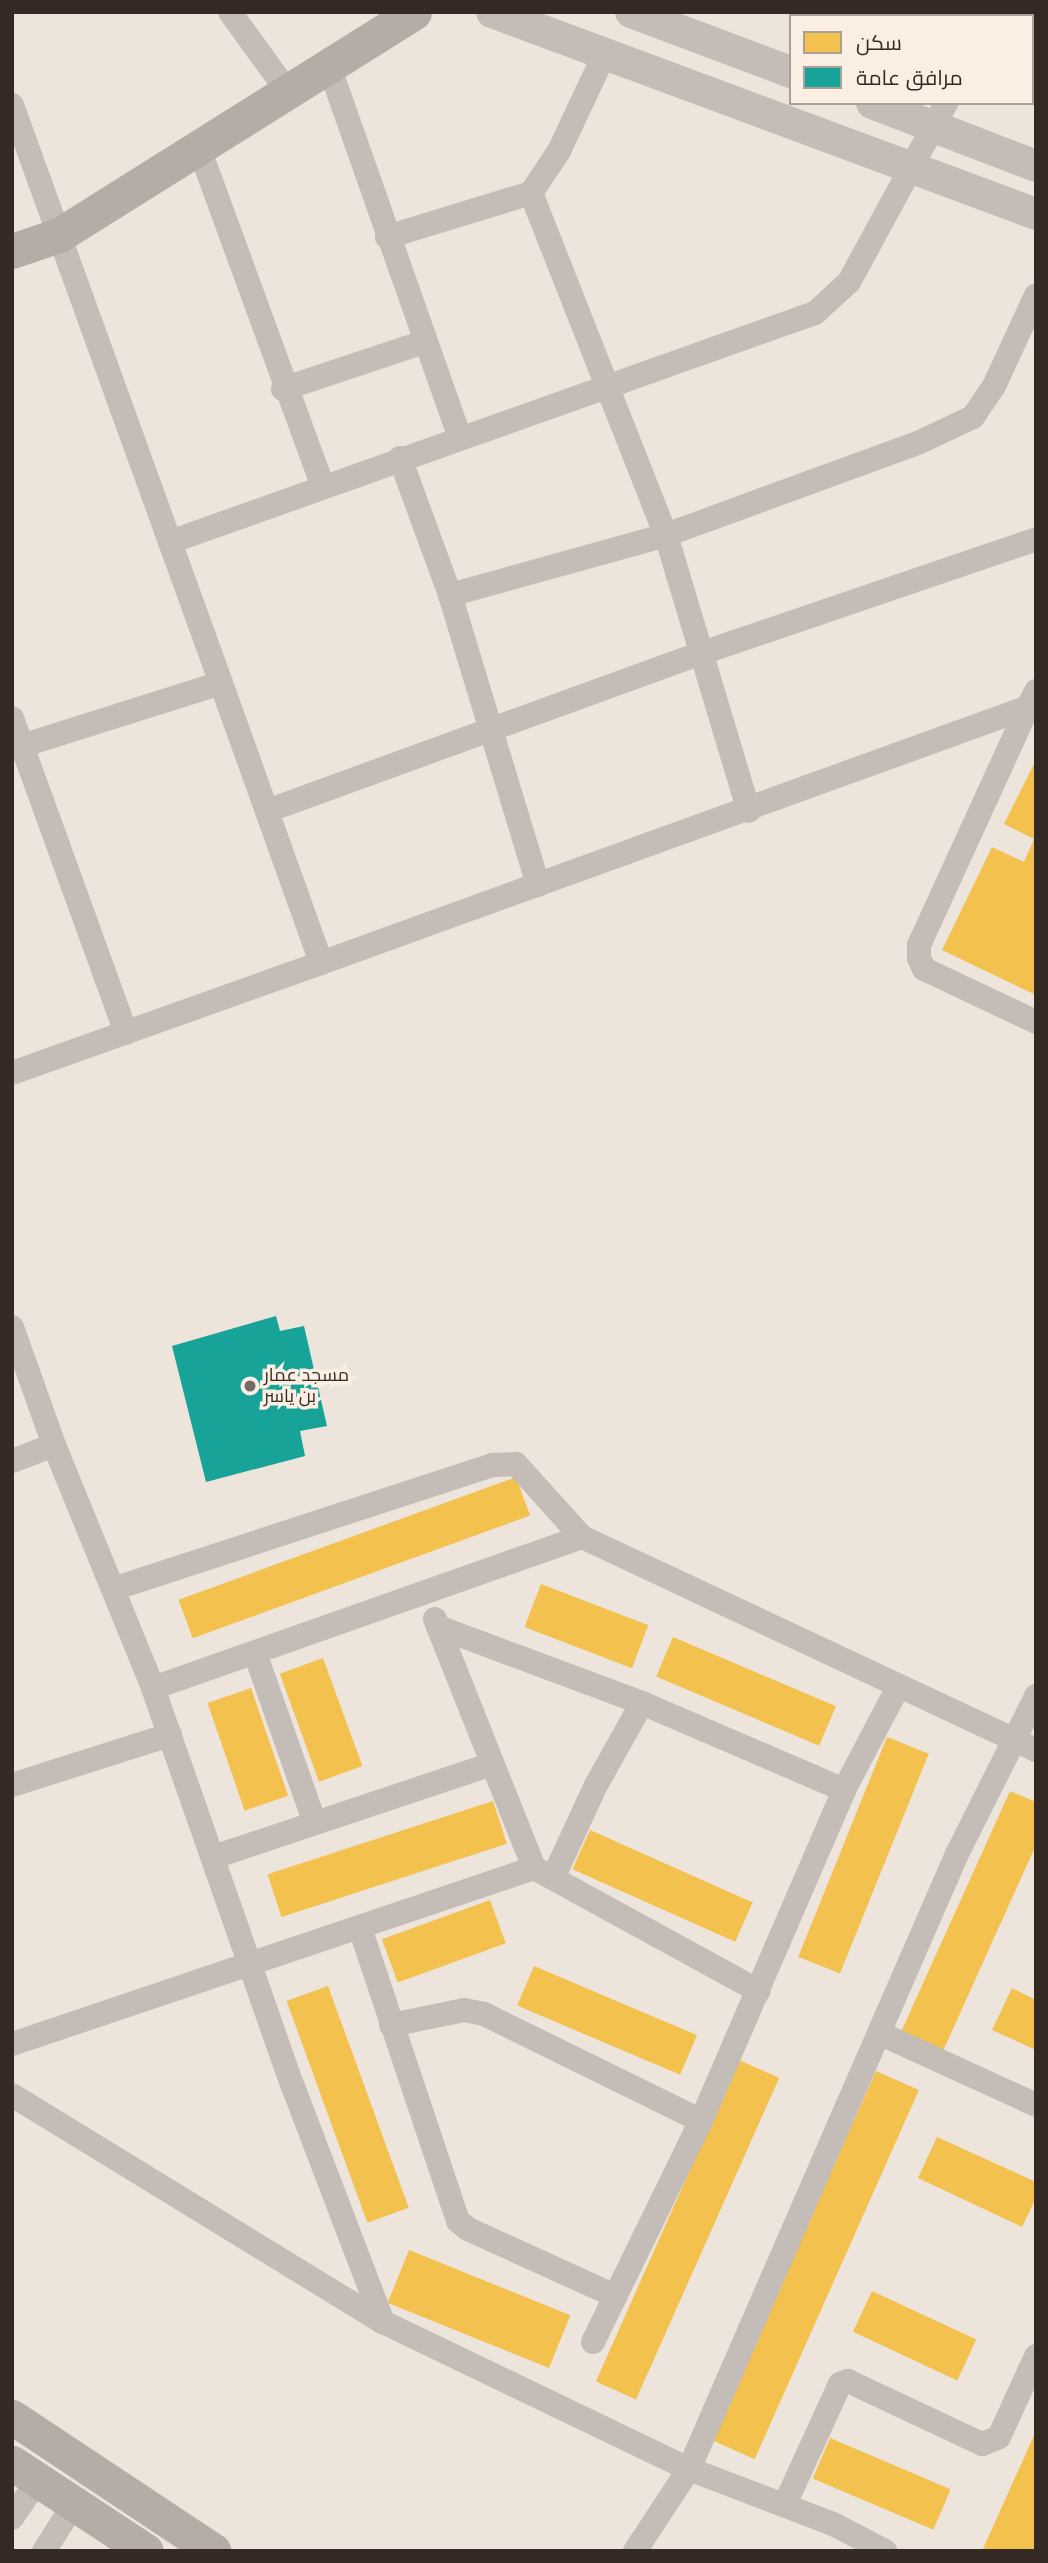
<!DOCTYPE html>
<html>
<head>
<meta charset="utf-8">
<style>
	body { margin:0 }
	#map { position:relative; width:1048px; height:2563px; overflow:hidden; background:#ede4dc; font-family:"Nunito Sans",Cairo,sans-serif }
	div>[style] { position:absolute }
	[style*='--x'] { left:calc(var(--x)*1px); top:calc(var(--y)*1px); width:calc(var(--w)*1px); rotate:calc(var(--a)*1deg) }
	.homes>* { inset:0; background:#f2c14e; transform-origin:0 0 }
	.public>* { inset:0; background:#17a398 }
	.minor>* { height:24px; margin:-12px; padding:0 12px; transform-origin:12px; border-radius:12px; background:#c4bcb6 }
	.tertiary>* { height:32px; margin:-16px; padding:0 16px; transform-origin:16px; border-radius:16px; background:#c4bcb6 }
	.secondary>* { height:35px; margin:-17.5px; padding:0 17.5px; transform-origin:17.5px; border-radius:17.5px; background:#b5aca6 }
	.dots>* { width:19px; height:19px; translate:-50% -50%; box-sizing:border-box; border:4px solid #faefe2; border-radius:50% }
	span { translate:-50% -50%; white-space:nowrap; text-align:center; line-height:1.15; -webkit-text-stroke:7px #faefe2; paint-order:stroke }
	.poi-label { font-size:18px; color:#352924 }
	.left { translate:0 -50%; text-align:left }
	.frame { position:absolute; inset:0; border:14px solid #352924; pointer-events:none }
	.legend { position:absolute; left:789px; top:14px; width:245px; height:91px; box-sizing:border-box; background:#faefe2; border:2px solid #aba096; margin:0; padding:9px 12px; list-style:none; font-size:21px; color:#352924 }
	.legend li { display:flex; align-items:center; gap:14px; height:35px }
	.legend b { width:35px; border:2px solid #aba096 }
</style>
</head>
<body>
<div id="map">
	<div class="homes">
		<div style="clip-path:polygon(1036px 760px,1036px 995px,942px 950px,992px 847px,1024px 862px,1034px 839px,1004px 824px)"></div>
		<div style="left:516px;top:1477px;width:41px;height:359px;rotate:70deg"></div>
		<div style="left:541px;top:1584px;width:115px;height:46px;rotate:21deg"></div>
		<div style="left:673px;top:1637px;width:177px;height:43px;rotate:23deg"></div>
		<div style="left:323px;top:1658px;width:115px;height:46px;rotate:70deg"></div>
		<div style="left:251px;top:1688px;width:114px;height:46px;rotate:71deg"></div>
		<div style="left:887px;top:1737px;width:45px;height:237px;rotate:22deg"></div>
		<div style="clip-path:polygon(1010px 1791px,1036px 1802px,1036px 1845px,943px 2051px,901px 2032px)"></div>
		<div style="left:493px;top:1801px;width:45px;height:237px;rotate:72deg"></div>
		<div style="left:590px;top:1830px;width:178px;height:43px;rotate:24deg"></div>
		<div style="left:490px;top:1900px;width:46px;height:115px;rotate:70deg"></div>
		<div style="left:534px;top:1966px;width:177px;height:43px;rotate:23deg"></div>
		<div style="left:328px;top:1986px;width:236px;height:44px;rotate:70deg"></div>
		<div style="clip-path:polygon(1012px 1988px,1036px 2000px,1036px 2050px,992px 2030px)"></div>
		<div style="left:739px;top:2060px;width:44px;height:352px;rotate:24deg"></div>
		<div style="left:876px;top:2071px;width:47px;height:404px;rotate:24deg"></div>
		<div style="clip-path:polygon(937px 2137px,1036px 2182px,1036px 2198px,1022px 2227px,918px 2178px)"></div>
		<div style="left:409px;top:2250px;width:174px;height:57px;rotate:22deg"></div>
		<div style="left:872px;top:2291px;width:115px;height:45px;rotate:25deg"></div>
		<div style="clip-path:polygon(1036px 2431px,1036px 2545px,1033px 2551px,982px 2551px)"></div>
		<div style="left:830px;top:2438px;width:131px;height:44px;rotate:23deg"></div>
	</div>
	<div class="public">
		<div style="clip-path:polygon(276px 1316px,280px 1331px,304px 1326px,327px 1426px,300px 1431px,305px 1456px,206px 1482px,172px 1346px)"></div>
	</div>
	<div class="minor">
		<div style="--x:230;--y:12;--w:99;--a:54.1"></div>
		<div style="--x:829;--y:16;--w:4;--a:-76"></div>
		<div style="--x:987;--y:16;--w:4;--a:-63"></div>
		<div style="--x:606;--y:51;--w:110;--a:115.2"></div>
		<div style="--x:559;--y:151;--w:50;--a:123.7"></div>
		<div style="--x:531;--y:193;--w:368;--a:68.5"></div>
		<div style="--x:666;--y:535;--w:288;--a:73.3"></div>
		<div style="--x:329;--y:66;--w:392;--a:70.6"></div>
		<div style="--x:12;--y:105;--w:615;--a:70.12"></div>
		<div style="--x:221;--y:683;--w:219;--a:162.5"></div>
		<div style="--x:199;--y:148;--w:359;--a:69.9"></div>
		<div style="--x:387;--y:237;--w:151;--a:-17"></div>
		<div style="--x:283;--y:389;--w:149;--a:-18.4"></div>
		<div style="--x:400;--y:458;--w:146;--a:69.9"></div>
		<div style="--x:450;--y:595;--w:303;--a:73.1"></div>
		<div style="--x:170;--y:542;--w:684;--a:-19.55"></div>
		<div style="--x:815;--y:313;--w:46;--a:-42.4"></div>
		<div style="--x:849;--y:282;--w:204;--a:-61.5"></div>
		<div style="--x:450;--y:595;--w:224;--a:-15.5"></div>
		<div style="--x:666;--y:535;--w:268;--a:-20.1"></div>
		<div style="--x:918;--y:443;--w:61;--a:-25.3"></div>
		<div style="--x:973;--y:417;--w:37;--a:-56"></div>
		<div style="--x:994;--y:386;--w:100;--a:-65.2"></div>
		<div style="--x:221;--y:683;--w:297;--a:70.3"></div>
		<div style="--x:321;--y:963;--w:752;--a:-19.9"></div>
		<div style="--x:1028;--y:707;--w:18;--a:-63"></div>
		<div style="--x:1028;--y:707;--w:262;--a:114.6"></div>
		<div style="--x:919;--y:945;--w:13;--a:90"></div>
		<div style="--x:919;--y:958;--w:12;--a:66"></div>
		<div style="--x:924;--y:969;--w:124;--a:25.3"></div>
		<div style="--x:12;--y:718;--w:335;--a:70.1"></div>
		<div style="--x:267;--y:811;--w:460;--a:-20"></div>
		<div style="--x:699;--y:654;--w:356;--a:-18.8"></div>
		<div style="--x:12;--y:1073;--w:328;--a:-19.6"></div>
		<div style="--x:12;--y:1327;--w:125;--a:70.4"></div>
		<div style="--x:54;--y:1445;--w:262;--a:67.8"></div>
		<div style="--x:153;--y:1688;--w:420;--a:70.7"></div>
		<div style="--x:292;--y:2084;--w:255;--a:69.1"></div>
		<div style="--x:12;--y:1461;--w:45;--a:-20.9"></div>
		<div style="--x:113;--y:1589;--w:399;--a:-18.1"></div>
		<div style="--x:492;--y:1465;--w:24;--a:-2"></div>
		<div style="--x:516;--y:1464;--w:98;--a:47.9"></div>
		<div style="--x:435;--y:1619;--w:268;--a:68.3"></div>
		<div style="--x:438;--y:1627;--w:218;--a:20.4"></div>
		<div style="--x:642;--y:1703;--w:220;--a:23.3"></div>
		<div style="--x:255;--y:1653;--w:180;--a:70.6"></div>
		<div style="--x:153;--y:1688;--w:455;--a:-19.4"></div>
		<div style="--x:582;--y:1537;--w:501;--a:25.13"></div>
		<div style="--x:12;--y:1785;--w:166;--a:-17.6"></div>
		<div style="--x:214;--y:1857;--w:293;--a:-18.5"></div>
		<div style="--x:553;--y:1878;--w:100;--a:-65.2"></div>
		<div style="--x:595;--y:1787;--w:96;--a:-60.8"></div>
		<div style="--x:360;--y:1928;--w:309;--a:71.5"></div>
		<div style="--x:458;--y:2221;--w:13;--a:39"></div>
		<div style="--x:468;--y:2229;--w:162;--a:24.5"></div>
		<div style="--x:391;--y:2025;--w:75;--a:-11.6"></div>
		<div style="--x:464;--y:2010;--w:20;--a:11"></div>
		<div style="--x:484;--y:2014;--w:242;--a:26.2"></div>
		<div style="--x:879;--y:2033;--w:173;--a:24.6"></div>
		<div style="--x:12;--y:2044;--w:551;--a:-18.63"></div>
		<div style="--x:534;--y:1868;--w:256;--a:28.7"></div>
		<div style="--x:12;--y:2095;--w:435;--a:31.5"></div>
		<div style="--x:383;--y:2322;--w:339;--a:25.7"></div>
		<div style="--x:689;--y:2469;--w:154;--a:20.9"></div>
		<div style="--x:833;--y:2524;--w:59;--a:27.4"></div>
		<div style="--x:593;--y:2342;--w:246;--a:-64"></div>
		<div style="--x:701;--y:2121;--w:361;--a:-66.6"></div>
		<div style="--x:844;--y:1790;--w:116;--a:-62.3"></div>
		<div style="--x:785;--y:2504;--w:132;--a:-65.4"></div>
		<div style="--x:840;--y:2384;--w:9;--a:-21"></div>
		<div style="--x:848;--y:2381;--w:148;--a:25.2"></div>
		<div style="--x:982;--y:2444;--w:18;--a:-22"></div>
		<div style="--x:999;--y:2437;--w:89;--a:-65.4"></div>
		<div style="--x:12;--y:2518;--w:46;--a:-55.6"></div>
		<div style="--x:44;--y:2551;--w:56;--a:-57.4"></div>
		<div style="--x:635;--y:2551;--w:98;--a:-56.6"></div>
		<div style="--x:689;--y:2469;--w:669;--a:-66.46"></div>
		<div style="--x:956;--y:1856;--w:179;--a:-63.4"></div>
	</div>
	<div class="tertiary">
		<div style="--x:492;--y:12;--w:580;--a:20.37"></div>
		<div style="--x:631;--y:12;--w:171;--a:20.6"></div>
		<div style="--x:872;--y:103;--w:176;--a:21"></div>
	</div>
	<div class="secondary">
		<div style="--x:12;--y:251;--w:50;--a:-18.8"></div>
		<div style="--x:59;--y:235;--w:419;--a:-32.1"></div>
		<div style="--x:12;--y:2417;--w:242;--a:33.6"></div>
		<div style="--x:12;--y:2463;--w:160;--a:33.3"></div>
	</div>
	<div class="dots">
		<div style="left:250px;top:1386px;background:#756a64"></div>
	</div>
	<div class="poi-label">
		<span class="left" style="left:264px;top:1386px">مسجد عمار<br>بن ياسر</span>
	</div>
	<div class="frame"></div>
	<ul class="legend">
	<li><b style="height:19px;background:#f2c14e"></b>سكن</li>
	<li><b style="height:19px;background:#17a398"></b>مرافق عامة</li>
	</ul>
</div>
</body>
</html>
